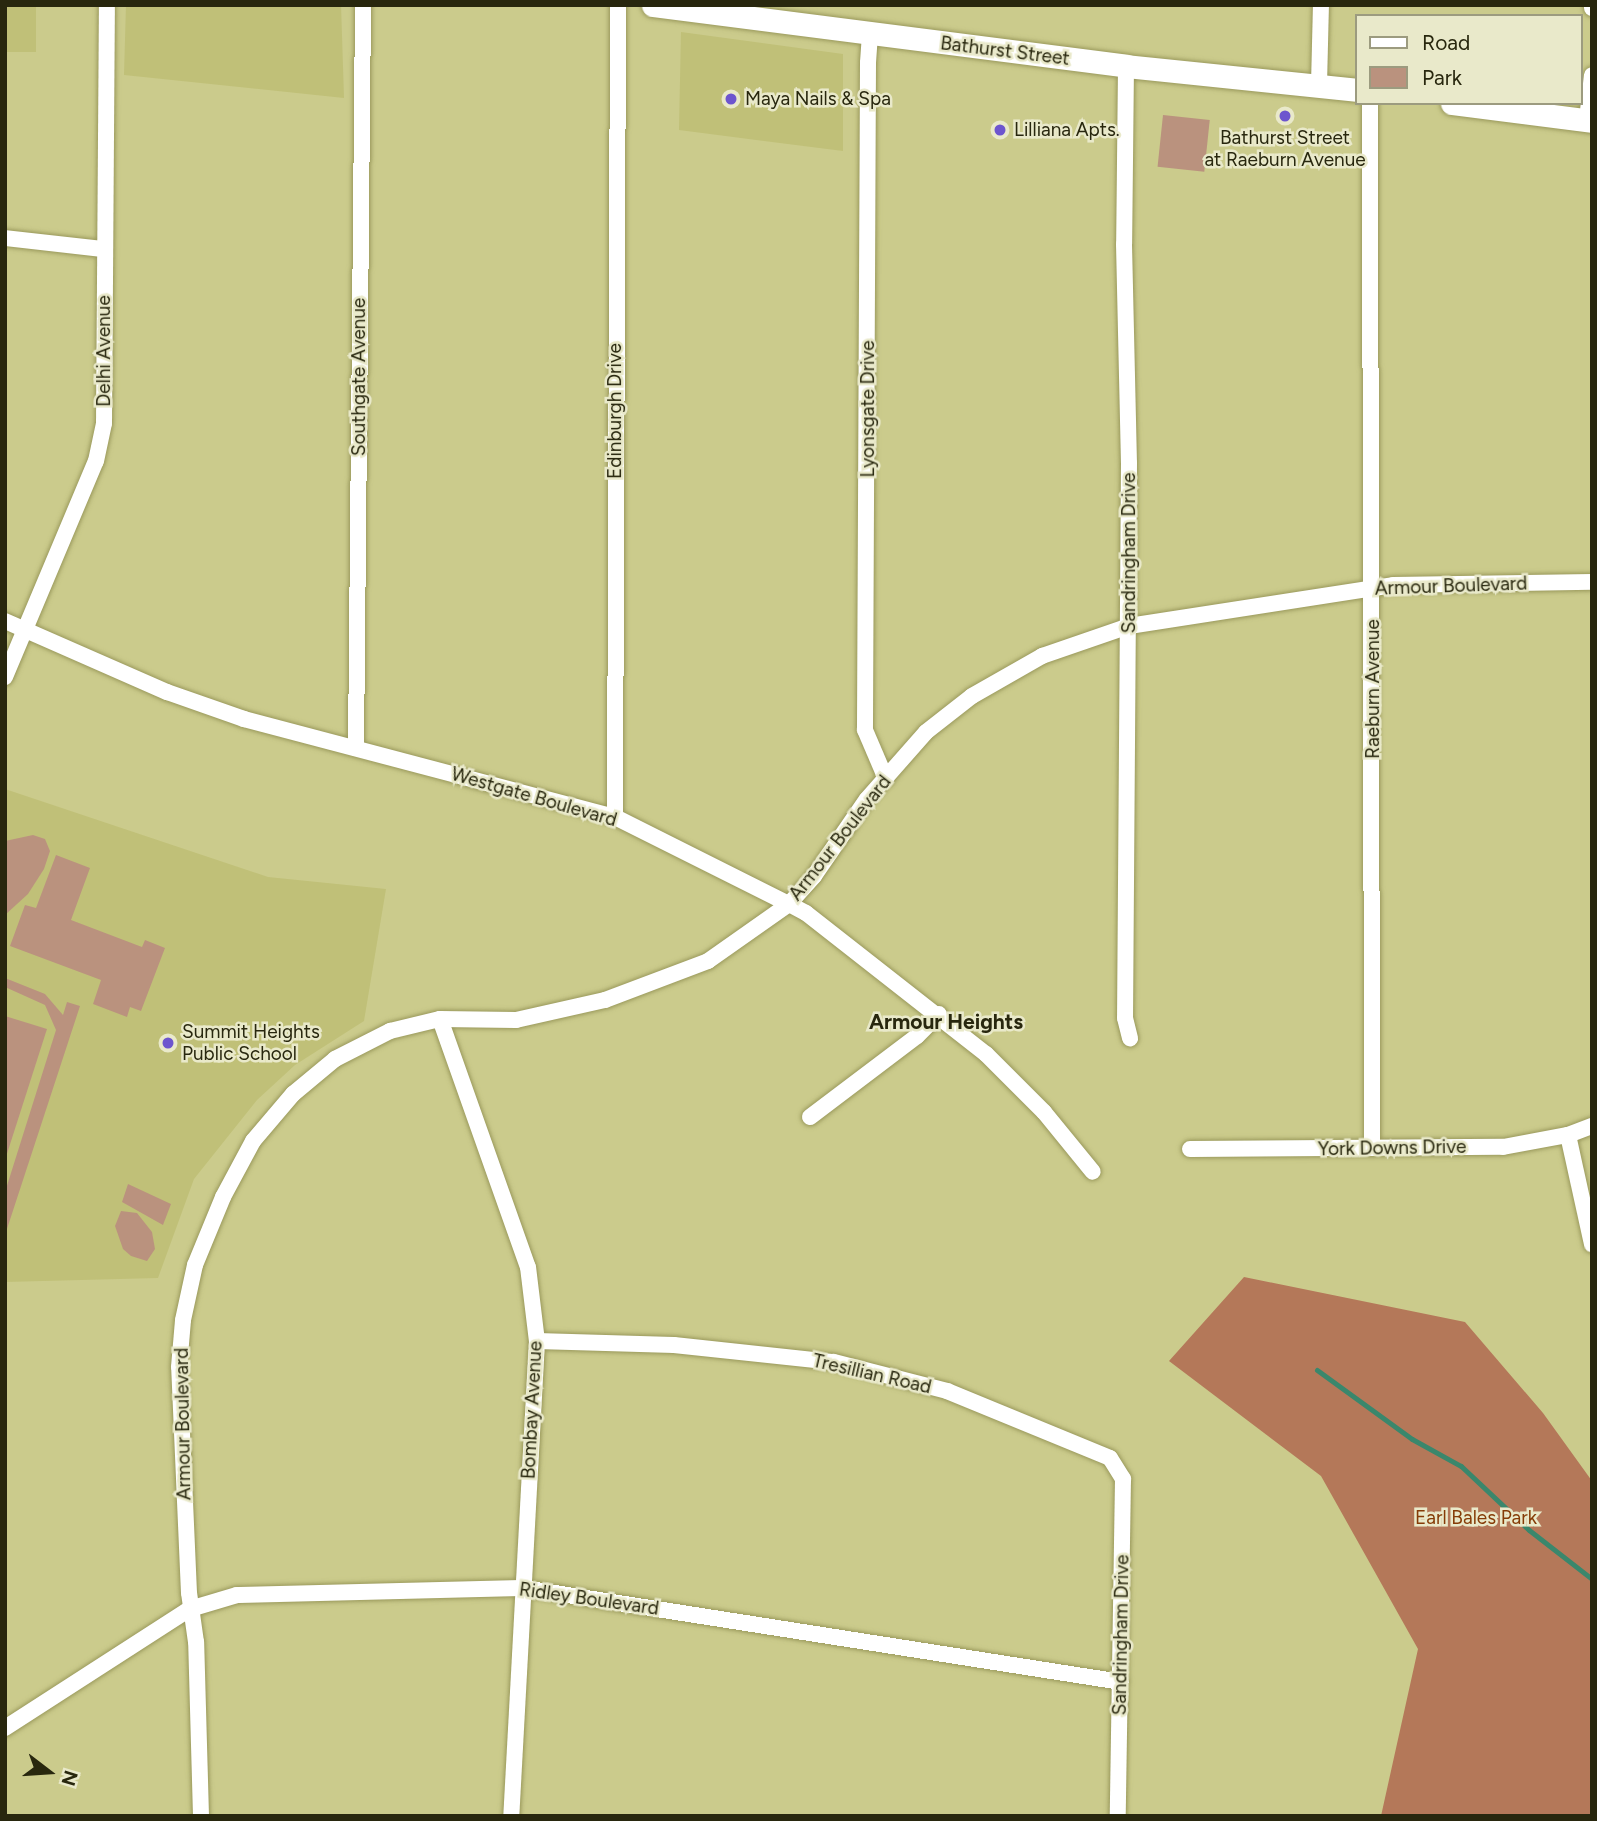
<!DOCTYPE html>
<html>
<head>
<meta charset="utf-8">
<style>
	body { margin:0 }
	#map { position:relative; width:1597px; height:1821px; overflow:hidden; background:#cbcb8c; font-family:Figtree,sans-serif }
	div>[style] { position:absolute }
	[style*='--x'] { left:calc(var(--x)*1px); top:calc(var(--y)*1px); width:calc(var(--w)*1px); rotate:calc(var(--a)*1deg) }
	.built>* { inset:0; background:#c0c078; transform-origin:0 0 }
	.green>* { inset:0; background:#ba927e; transform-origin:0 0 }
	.forest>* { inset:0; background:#b47859 }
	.stream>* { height:5px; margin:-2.5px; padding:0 2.5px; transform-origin:2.5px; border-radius:2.5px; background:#3a876c }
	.roads { filter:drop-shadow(0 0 2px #9a995c) drop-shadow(0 0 2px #9a995c) }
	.street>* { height:16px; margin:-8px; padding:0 8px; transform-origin:8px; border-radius:8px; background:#fff }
	.secondary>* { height:23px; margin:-11.5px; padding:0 11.5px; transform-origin:11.5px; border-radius:11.5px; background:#fff }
	.dots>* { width:19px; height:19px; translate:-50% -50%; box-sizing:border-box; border:4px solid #e9e9ca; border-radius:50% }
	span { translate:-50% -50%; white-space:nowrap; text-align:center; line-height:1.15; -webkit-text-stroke:5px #e9e9ca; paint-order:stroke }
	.street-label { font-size:19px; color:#28270e }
	.poi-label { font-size:19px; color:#28270e }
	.left { translate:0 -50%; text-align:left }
	.park-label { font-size:19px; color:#853b06 }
	.neighbourhood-label { font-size:21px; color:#28270e; font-weight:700 }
	.frame { position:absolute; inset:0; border:7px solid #28270e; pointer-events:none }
	.legend { position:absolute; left:1355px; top:14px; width:228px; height:91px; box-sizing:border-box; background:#e9e9ca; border:2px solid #9c9b7f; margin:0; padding:9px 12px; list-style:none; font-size:21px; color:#28270e }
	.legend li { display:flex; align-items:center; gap:14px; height:35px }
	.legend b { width:35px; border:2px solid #9c9b7f }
	.north { position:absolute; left:14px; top:1737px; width:70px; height:70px; -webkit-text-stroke:5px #e9e9ca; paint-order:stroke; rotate:107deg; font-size:19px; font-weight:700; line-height:28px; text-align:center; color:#28270e }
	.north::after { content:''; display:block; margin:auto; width:24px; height:32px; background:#28270e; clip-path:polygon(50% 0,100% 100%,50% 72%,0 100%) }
</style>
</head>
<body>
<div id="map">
	<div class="built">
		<div style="left:5px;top:5px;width:31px;height:47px"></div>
		<div style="clip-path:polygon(126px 5px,341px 5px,344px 98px,124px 75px)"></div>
		<div style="clip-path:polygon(681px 32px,843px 54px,843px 151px,679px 130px)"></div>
		<div style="clip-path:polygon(5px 789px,268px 877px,386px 889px,364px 1021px,295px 1065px,257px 1100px,194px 1179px,158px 1278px,5px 1282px)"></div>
	</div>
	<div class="green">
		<div style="left:1163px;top:115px;width:47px;height:52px;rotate:6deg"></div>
		<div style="clip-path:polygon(33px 835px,45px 839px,50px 851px,44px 869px,28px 894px,5px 915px,5px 841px)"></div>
		<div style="clip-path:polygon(56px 855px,90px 868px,71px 920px,142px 947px,145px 940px,165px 948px,141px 1011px,130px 1007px,127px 1017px,93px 1004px,101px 980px,10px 946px,25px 905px,36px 908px)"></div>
		<div style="clip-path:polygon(5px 978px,45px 994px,63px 1015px,67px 1002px,80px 1006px,5px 1235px,5px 1192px,56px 1030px,45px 1005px,5px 987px)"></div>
		<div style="clip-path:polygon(5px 1016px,47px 1029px,5px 1160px)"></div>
		<div style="clip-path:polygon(128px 1184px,171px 1204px,163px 1225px,122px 1202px)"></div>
		<div style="clip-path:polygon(121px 1211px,137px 1213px,152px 1232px,155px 1249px,147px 1261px,131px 1256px,123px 1249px,115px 1226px)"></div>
	</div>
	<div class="forest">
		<div style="clip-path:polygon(1244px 1277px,1465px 1322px,1543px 1413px,1592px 1481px,1592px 1816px,1381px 1816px,1418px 1649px,1321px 1476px,1169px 1361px)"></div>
	</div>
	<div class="stream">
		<div style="--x:1317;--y:1370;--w:117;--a:36"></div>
		<div style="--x:1412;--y:1439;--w:56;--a:28.9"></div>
		<div style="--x:1461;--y:1466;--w:93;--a:43.3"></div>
		<div style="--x:1529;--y:1530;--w:80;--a:37.9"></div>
	</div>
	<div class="roads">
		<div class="street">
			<div style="--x:1592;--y:5;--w:3;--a:90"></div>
			<div style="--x:870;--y:34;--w:29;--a:94"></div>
			<div style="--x:868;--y:63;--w:667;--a:90.26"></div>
			<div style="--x:865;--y:730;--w:53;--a:66.8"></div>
			<div style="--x:1126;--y:66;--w:178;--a:90.6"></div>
			<div style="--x:1124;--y:244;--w:219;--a:88.7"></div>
			<div style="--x:1129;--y:463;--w:555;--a:90.41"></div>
			<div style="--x:1125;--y:1018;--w:21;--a:76"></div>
			<div style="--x:1319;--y:85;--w:80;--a:-88.6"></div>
			<div style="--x:1370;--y:103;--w:1045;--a:89.89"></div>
			<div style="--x:1587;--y:120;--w:45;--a:-83.7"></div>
			<div style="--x:5;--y:238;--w:99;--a:6.4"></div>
			<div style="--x:5;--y:621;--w:177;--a:23.7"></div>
			<div style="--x:167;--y:692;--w:82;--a:19.3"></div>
			<div style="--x:244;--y:719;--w:384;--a:14.8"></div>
			<div style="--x:615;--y:817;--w:195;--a:26.6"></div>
			<div style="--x:789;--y:904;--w:19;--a:28"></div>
			<div style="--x:806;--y:913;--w:229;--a:38.1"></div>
			<div style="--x:986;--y:1054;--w:82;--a:45"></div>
			<div style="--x:1044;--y:1112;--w:77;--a:50.8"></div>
			<div style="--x:5;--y:677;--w:234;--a:-67.2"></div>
			<div style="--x:96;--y:461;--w:39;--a:-78"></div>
			<div style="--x:104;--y:423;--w:418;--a:-89.6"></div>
			<div style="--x:356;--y:748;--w:743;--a:-89.46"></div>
			<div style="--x:615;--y:817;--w:812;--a:-89.79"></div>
			<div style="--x:440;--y:1019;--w:263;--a:70.5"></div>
			<div style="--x:528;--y:1267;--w:75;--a:83.1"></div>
			<div style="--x:537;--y:1341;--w:476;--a:93.1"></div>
			<div style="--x:810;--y:1117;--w:134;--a:-37.1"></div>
			<div style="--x:917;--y:1036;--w:31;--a:-45"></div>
			<div style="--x:1568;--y:1135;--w:112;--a:77.6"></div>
			<div style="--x:1190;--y:1149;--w:313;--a:-0.4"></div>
			<div style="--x:1503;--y:1147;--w:66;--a:-10.5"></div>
			<div style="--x:1568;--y:1135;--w:26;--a:-21"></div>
			<div style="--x:537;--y:1341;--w:137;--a:1.7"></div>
			<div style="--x:674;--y:1345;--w:161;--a:6.1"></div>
			<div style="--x:834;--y:1362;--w:117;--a:14.4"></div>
			<div style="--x:947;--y:1391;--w:176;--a:22.3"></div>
			<div style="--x:1110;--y:1458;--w:25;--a:58"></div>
			<div style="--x:1123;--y:1479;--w:337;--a:90.9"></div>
			<div style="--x:5;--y:1728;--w:220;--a:-32.8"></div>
			<div style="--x:190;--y:1609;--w:49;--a:-16.6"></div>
			<div style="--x:237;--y:1595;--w:286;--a:-1.4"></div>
			<div style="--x:523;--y:1588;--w:605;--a:8.93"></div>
			<div style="--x:201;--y:1816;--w:174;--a:-91.6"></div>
			<div style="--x:196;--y:1642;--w:49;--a:-98.1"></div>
			<div style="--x:189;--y:1593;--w:226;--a:-92.5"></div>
			<div style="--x:179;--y:1367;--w:47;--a:-85.1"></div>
			<div style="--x:183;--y:1320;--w:56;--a:-77.7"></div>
			<div style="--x:195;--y:1265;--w:74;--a:-67.6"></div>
			<div style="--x:223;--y:1197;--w:64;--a:-61.8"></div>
			<div style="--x:253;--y:1141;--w:62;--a:-49.6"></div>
			<div style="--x:293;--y:1094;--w:55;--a:-39.8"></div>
			<div style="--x:335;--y:1059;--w:62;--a:-27"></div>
			<div style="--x:390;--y:1031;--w:51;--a:-13.5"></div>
			<div style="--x:440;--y:1019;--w:76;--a:0.8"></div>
			<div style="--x:516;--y:1020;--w:91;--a:-12.7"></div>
			<div style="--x:605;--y:1000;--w:110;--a:-20.7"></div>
			<div style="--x:708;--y:961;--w:99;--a:-35.1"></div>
			<div style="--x:789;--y:904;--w:38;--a:-48"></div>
			<div style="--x:814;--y:876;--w:93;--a:-55.5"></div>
			<div style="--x:867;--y:799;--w:89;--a:-48.6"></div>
			<div style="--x:926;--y:732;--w:58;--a:-38"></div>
			<div style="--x:972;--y:696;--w:81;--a:-29.7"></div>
			<div style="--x:1042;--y:656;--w:92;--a:-19"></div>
			<div style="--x:1129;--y:626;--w:267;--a:-8.8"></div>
			<div style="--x:1393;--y:585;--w:199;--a:-0.9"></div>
		</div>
		<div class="secondary">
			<div style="--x:653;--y:5;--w:477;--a:7.3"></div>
			<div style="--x:1126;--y:66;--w:232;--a:5.9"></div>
			<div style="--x:1452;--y:103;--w:141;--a:7.3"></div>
		</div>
	</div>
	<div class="dots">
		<div style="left:731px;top:99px;background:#6d55ce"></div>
		<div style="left:1285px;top:116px;background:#6d55ce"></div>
		<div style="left:1000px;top:130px;background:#6d55ce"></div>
		<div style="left:168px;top:1043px;background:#6d55ce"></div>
	</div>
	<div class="street-label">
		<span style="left:1005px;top:51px;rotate:7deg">Bathurst Street</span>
		<span style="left:104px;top:351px;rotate:-90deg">Delhi Avenue</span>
		<span style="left:359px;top:377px;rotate:-90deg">Southgate Avenue</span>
		<span style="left:868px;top:409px;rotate:-90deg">Lyonsgate Drive</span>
		<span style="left:615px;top:411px;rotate:-90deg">Edinburgh Drive</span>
		<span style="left:1129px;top:553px;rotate:-90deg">Sandringham Drive</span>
		<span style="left:1451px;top:586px;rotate:-2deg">Armour Boulevard</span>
		<span style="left:1373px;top:689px;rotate:-90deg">Raeburn Avenue</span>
		<span style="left:534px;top:797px;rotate:16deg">Westgate Boulevard</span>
		<span style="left:840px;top:838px;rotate:-52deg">Armour Boulevard</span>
		<span style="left:1392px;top:1148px;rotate:-1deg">York Downs Drive</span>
		<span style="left:872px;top:1374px;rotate:13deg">Tresillian Road</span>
		<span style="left:532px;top:1410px;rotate:-87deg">Bombay Avenue</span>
		<span style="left:183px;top:1424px;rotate:-91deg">Armour Boulevard</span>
		<span style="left:589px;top:1599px;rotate:8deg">Ridley Boulevard</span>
		<span style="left:1121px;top:1635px;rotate:-89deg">Sandringham Drive</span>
	</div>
	<div class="poi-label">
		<span class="left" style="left:745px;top:99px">Maya Nails &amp; Spa</span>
		<span class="left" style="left:1014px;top:130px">Lilliana Apts.</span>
		<span style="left:1285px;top:149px">Bathurst Street<br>at Raeburn Avenue</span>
		<span class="left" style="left:182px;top:1043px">Summit Heights<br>Public School</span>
	</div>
	<div class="park-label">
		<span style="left:1476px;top:1518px">Earl Bales Park</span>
	</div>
	<div class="neighbourhood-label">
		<span style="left:946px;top:1022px">Armour Heights</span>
	</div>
	<div class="frame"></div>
	<ul class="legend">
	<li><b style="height:9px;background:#fff"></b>Road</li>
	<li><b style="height:19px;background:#ba927e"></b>Park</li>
	</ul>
	<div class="north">N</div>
</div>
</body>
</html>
